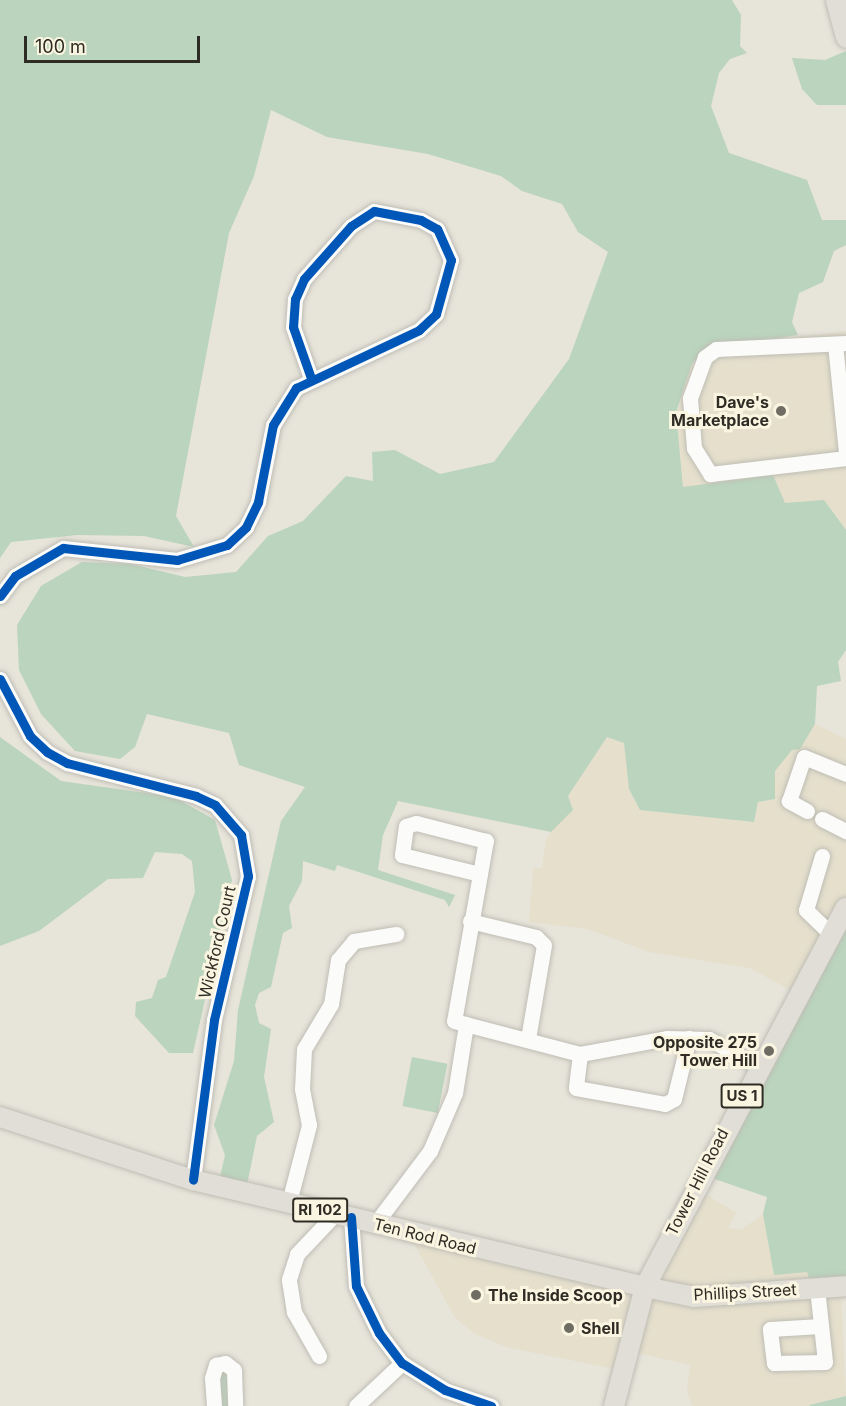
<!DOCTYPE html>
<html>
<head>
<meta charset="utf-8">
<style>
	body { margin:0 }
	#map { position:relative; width:846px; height:1406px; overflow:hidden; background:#e7e4da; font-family:Inter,sans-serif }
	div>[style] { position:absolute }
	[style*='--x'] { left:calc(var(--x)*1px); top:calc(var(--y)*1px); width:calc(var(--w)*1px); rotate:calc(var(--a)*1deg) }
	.built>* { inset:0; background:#e5dfcc }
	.green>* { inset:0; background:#bad4bd; transform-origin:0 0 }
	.roads { filter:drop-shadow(0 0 2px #bfbdb5) drop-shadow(0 0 2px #bfbdb5) }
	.minor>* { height:15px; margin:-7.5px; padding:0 7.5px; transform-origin:7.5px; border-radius:7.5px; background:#fbfbf9 }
	.major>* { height:20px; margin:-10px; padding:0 10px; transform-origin:10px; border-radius:10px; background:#e1ded7 }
	.cycleway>* { height:9px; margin:-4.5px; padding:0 4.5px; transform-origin:4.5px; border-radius:4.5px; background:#0057b8 }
	.dots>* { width:16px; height:16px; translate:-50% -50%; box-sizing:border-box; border:3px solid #faf5e1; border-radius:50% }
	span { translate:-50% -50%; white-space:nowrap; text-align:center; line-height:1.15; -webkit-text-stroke:6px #faf5e1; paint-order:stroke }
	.shield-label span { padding:2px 4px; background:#faf5e1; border:2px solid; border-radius:4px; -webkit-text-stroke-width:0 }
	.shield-label { font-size:15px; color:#2e2c24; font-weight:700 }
	.poi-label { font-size:16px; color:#2e2c24; font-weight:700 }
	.right { translate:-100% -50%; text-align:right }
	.left { translate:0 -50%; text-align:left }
	.street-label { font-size:16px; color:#2e2c24 }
	.scale { position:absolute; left:24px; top:36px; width:176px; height:27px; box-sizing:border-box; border:3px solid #2e2c24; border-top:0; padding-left:8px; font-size:18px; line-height:21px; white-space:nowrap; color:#2e2c24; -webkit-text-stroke:4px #faf5e1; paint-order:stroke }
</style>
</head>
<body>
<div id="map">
	<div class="built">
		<div style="clip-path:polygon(846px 331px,846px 530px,817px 502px,785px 503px,776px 493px,683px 487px,676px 412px,692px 364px,707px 349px)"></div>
		<div style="clip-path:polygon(815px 724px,846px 739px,846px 906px,796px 993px,750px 968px,649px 952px,588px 929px,529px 922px,533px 869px,542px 867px,546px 840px,557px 821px,573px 810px,568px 796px,607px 737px,624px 743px,629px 789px,640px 810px,754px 822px,758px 802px,775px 799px,775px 770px,792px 750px,800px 749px)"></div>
		<div style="clip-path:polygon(698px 1189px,736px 1213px,728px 1228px,741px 1230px,763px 1214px,777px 1239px,769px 1242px,778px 1251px,841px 1295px,846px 1396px,810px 1406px,692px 1406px,687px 1392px,690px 1365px,638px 1353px,625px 1356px,620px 1370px,506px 1347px,475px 1334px,455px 1318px,416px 1247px,415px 1242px,637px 1294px)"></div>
	</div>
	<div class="green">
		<div style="clip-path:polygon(0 0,732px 0,741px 15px,740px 46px,747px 53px,730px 59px,719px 73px,711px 106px,729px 153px,807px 180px,822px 220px,846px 220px,846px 245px,834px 251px,823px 282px,799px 293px,792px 322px,798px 335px,707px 349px,692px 364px,676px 412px,683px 487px,773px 475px,785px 503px,824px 500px,846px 530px,846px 650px,838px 662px,841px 681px,817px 686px,815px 724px,800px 749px,792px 750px,775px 771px,775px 799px,758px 802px,754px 822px,640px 810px,629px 789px,624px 743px,607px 737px,568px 796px,573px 810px,551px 832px,398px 801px,383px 835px,378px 870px,455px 895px,449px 907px,445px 900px,337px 865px,335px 871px,303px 861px,302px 881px,289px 906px,292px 928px,283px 933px,271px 987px,259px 993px,255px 1005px,259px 1023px,271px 1029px,264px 1077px,274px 1122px,257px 1136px,247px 1185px,220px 1177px,225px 1155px,214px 1125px,234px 1061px,238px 1010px,281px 821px,305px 787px,239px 765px,229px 733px,147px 714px,135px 747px,120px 759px,75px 751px,41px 714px,19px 670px,17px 625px,41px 586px,82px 562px,131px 564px,185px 577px,236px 572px,268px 536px,303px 521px,346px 476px,373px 481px,372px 452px,395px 450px,440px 474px,494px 462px,569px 359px,608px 252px,578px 232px,562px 204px,522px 191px,501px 176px,428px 154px,327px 137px,271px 110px,254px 176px,229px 233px,176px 516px,194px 547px,144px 536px,77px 535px,11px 542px,0 558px)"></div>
		<div style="clip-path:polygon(846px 51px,846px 105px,817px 105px,802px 89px,792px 58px,825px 60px)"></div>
		<div style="clip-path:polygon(0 737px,61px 781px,174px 797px,215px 820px,232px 880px,193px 1053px,169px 1053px,135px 1016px,136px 1002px,152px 998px,158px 980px,166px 977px,195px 892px,192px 861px,182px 854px,155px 852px,143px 878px,108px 879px,39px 931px,0 946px)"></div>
		<div style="clip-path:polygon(846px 906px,846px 1289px,813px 1290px,807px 1272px,774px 1275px,763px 1214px,767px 1197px,709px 1177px)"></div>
		<div style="left:412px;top:1057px;width:36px;height:50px;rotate:11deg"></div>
		<div style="clip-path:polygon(226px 1365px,229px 1406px,219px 1406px,218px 1369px)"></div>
		<div style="clip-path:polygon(846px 1396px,846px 1406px,810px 1406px,810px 1405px)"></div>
	</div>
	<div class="roads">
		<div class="minor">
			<div style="--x:846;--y:343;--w:130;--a:177.4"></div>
			<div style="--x:716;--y:349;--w:14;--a:144"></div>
			<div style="--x:705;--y:357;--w:44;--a:110.1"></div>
			<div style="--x:690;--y:398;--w:50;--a:85.4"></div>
			<div style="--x:694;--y:448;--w:31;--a:58"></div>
			<div style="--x:710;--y:474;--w:137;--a:-6.7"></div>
			<div style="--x:835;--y:344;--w:109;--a:84.2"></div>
			<div style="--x:0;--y:596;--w:25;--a:-53"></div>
			<div style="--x:15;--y:576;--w:56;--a:-30.3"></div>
			<div style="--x:63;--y:548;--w:115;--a:6"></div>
			<div style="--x:177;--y:560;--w:52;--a:-16.7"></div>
			<div style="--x:227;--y:545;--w:26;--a:-43"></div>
			<div style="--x:246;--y:527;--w:28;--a:-64"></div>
			<div style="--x:258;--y:502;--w:78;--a:-79"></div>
			<div style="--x:273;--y:425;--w:44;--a:-58.1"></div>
			<div style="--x:296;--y:388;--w:136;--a:-25.2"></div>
			<div style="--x:419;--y:330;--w:23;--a:-43"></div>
			<div style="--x:436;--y:314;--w:56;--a:-74.5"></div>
			<div style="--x:451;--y:260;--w:34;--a:-114"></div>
			<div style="--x:437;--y:229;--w:18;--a:-151"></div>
			<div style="--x:421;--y:220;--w:48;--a:-169.2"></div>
			<div style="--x:374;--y:211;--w:27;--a:147"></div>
			<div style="--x:351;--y:226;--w:71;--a:131.6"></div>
			<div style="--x:304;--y:279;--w:22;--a:114"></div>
			<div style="--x:295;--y:299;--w:28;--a:94"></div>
			<div style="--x:293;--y:327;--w:54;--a:70.6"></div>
			<div style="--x:0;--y:679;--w:64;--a:62.2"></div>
			<div style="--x:30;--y:736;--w:23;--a:43"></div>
			<div style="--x:47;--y:752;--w:23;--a:29"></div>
			<div style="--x:67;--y:763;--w:133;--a:14.3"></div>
			<div style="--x:196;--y:796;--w:21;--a:25"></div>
			<div style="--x:215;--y:805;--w:40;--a:49"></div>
			<div style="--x:241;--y:835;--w:42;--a:80.3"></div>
			<div style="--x:248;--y:876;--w:148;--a:103.3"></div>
			<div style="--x:214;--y:1020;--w:161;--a:97.5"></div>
			<div style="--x:807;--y:811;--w:21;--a:-151"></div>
			<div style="--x:789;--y:801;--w:46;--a:-71.2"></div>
			<div style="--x:804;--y:757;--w:45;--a:22"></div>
			<div style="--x:822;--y:819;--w:27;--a:27"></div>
			<div style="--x:822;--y:856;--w:56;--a:106.5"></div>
			<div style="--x:806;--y:910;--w:35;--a:44"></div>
			<div style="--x:480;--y:874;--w:34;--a:-80"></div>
			<div style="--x:486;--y:841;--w:72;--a:-165.6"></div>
			<div style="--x:416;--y:823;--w:10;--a:163"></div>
			<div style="--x:406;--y:826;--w:29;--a:98"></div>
			<div style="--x:402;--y:855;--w:80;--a:13.7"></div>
			<div style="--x:480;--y:874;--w:149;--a:100"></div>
			<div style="--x:454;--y:1021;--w:130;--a:14.7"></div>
			<div style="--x:580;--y:1054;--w:88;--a:-10.4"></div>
			<div style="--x:667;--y:1038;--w:42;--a:1.4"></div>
			<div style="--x:709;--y:1039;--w:56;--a:28.9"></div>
			<div style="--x:470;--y:921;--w:68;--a:13.6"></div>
			<div style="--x:536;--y:937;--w:11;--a:45"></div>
			<div style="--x:544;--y:945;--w:95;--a:99.7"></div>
			<div style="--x:580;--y:1054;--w:34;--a:97"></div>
			<div style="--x:576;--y:1088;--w:90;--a:10.2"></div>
			<div style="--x:665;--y:1104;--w:10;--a:-29"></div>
			<div style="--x:674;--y:1099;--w:63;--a:-76.2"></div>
			<div style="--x:289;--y:1202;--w:80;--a:-75.4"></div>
			<div style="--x:309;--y:1125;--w:37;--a:-101"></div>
			<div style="--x:302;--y:1089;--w:40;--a:-87.1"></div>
			<div style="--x:304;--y:1049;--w:52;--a:-59"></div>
			<div style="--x:331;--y:1004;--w:45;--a:-81"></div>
			<div style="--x:338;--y:960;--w:25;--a:-50"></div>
			<div style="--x:354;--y:941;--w:43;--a:-9.5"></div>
			<div style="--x:351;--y:1217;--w:69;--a:85.9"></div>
			<div style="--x:356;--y:1286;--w:52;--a:63.9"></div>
			<div style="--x:379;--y:1333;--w:38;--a:53"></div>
			<div style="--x:402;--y:1363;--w:51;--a:32.1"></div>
			<div style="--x:445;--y:1390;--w:49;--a:19.2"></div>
			<div style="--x:375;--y:1224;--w:91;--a:-53"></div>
			<div style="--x:430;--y:1151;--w:63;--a:-66.7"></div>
			<div style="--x:455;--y:1093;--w:70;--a:-80.9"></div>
			<div style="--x:817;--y:1288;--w:74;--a:83.8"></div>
			<div style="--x:825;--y:1362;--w:51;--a:178.9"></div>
			<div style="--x:774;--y:1363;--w:34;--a:-97"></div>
			<div style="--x:770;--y:1329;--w:51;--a:-3.4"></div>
			<div style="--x:319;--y:1356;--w:51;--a:-119.6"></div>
			<div style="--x:294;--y:1312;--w:33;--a:-99"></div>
			<div style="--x:289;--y:1279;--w:26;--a:-72"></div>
			<div style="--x:297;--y:1254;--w:55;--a:-46.5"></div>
			<div style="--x:214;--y:1406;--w:28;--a:-94"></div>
			<div style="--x:212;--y:1378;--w:14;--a:-73"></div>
			<div style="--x:216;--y:1365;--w:9;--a:-13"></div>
			<div style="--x:225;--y:1363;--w:11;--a:38"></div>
			<div style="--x:234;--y:1370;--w:36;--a:88"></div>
			<div style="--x:356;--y:1406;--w:63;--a:-43.1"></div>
		</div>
		<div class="major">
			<div style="--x:836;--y:0;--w:39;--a:75"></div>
			<div style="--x:0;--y:1117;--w:203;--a:18.1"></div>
			<div style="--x:193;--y:1180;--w:464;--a:13.3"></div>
			<div style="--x:645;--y:1287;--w:50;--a:11.5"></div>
			<div style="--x:694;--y:1297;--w:152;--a:-4.1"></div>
			<div style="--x:614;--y:1406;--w:123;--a:-75.4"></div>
			<div style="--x:645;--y:1287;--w:429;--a:-62.1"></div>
		</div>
	</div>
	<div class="cycleway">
		<div style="--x:0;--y:596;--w:25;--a:-53"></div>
		<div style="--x:15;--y:576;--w:56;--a:-30.3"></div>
		<div style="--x:63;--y:548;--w:115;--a:6"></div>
		<div style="--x:177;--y:560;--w:52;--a:-16.7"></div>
		<div style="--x:227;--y:545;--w:26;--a:-43"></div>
		<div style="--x:246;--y:527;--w:28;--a:-64"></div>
		<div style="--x:258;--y:502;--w:78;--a:-79"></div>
		<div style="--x:273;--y:425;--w:44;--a:-58.1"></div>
		<div style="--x:296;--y:388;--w:136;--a:-25.2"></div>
		<div style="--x:419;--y:330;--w:23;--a:-43"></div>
		<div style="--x:436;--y:314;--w:56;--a:-74.5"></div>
		<div style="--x:451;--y:260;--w:34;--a:-114"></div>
		<div style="--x:437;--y:229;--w:18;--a:-151"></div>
		<div style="--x:421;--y:220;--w:48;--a:-169.2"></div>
		<div style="--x:374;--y:211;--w:27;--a:147"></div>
		<div style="--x:351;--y:226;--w:71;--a:131.6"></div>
		<div style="--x:304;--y:279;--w:22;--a:114"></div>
		<div style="--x:295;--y:299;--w:28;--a:94"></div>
		<div style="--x:293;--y:327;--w:54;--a:70.6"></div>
		<div style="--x:0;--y:679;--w:64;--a:62.2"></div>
		<div style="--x:30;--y:736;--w:23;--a:43"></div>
		<div style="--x:47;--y:752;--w:23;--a:29"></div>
		<div style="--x:67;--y:763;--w:133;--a:14.3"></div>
		<div style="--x:196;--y:796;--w:21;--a:25"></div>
		<div style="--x:215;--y:805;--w:40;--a:49"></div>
		<div style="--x:241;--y:835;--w:42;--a:80.3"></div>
		<div style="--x:248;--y:876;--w:148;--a:103.3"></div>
		<div style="--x:214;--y:1020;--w:161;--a:97.5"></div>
		<div style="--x:351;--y:1217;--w:69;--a:85.9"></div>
		<div style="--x:356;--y:1286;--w:52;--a:63.9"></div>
		<div style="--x:379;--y:1333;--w:38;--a:53"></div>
		<div style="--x:402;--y:1363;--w:51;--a:32.1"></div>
		<div style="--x:445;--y:1390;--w:49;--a:19.2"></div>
	</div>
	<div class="dots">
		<div style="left:781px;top:411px;background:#6f6c64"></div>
		<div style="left:769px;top:1051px;background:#6f6c64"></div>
		<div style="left:476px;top:1295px;background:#6f6c64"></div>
		<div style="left:569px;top:1328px;background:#6f6c64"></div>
	</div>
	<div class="shield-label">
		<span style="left:742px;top:1096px">US 1</span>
		<span style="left:320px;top:1210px">RI 102</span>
	</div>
	<div class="poi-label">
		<span class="right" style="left:769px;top:411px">Dave's<br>Marketplace</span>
		<span class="right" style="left:757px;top:1051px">Opposite 275<br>Tower Hill</span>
		<span class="left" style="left:488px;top:1295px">The Inside Scoop</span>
		<span class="left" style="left:581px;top:1328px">Shell</span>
	</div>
	<div class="street-label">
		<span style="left:217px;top:942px;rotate:-77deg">Wickford Court</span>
		<span style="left:697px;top:1182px;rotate:-63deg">Tower Hill Road</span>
		<span style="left:425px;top:1236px;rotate:14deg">Ten Rod Road</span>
		<span style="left:745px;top:1292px;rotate:-3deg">Phillips Street</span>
	</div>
	<div class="scale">100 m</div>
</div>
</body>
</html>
